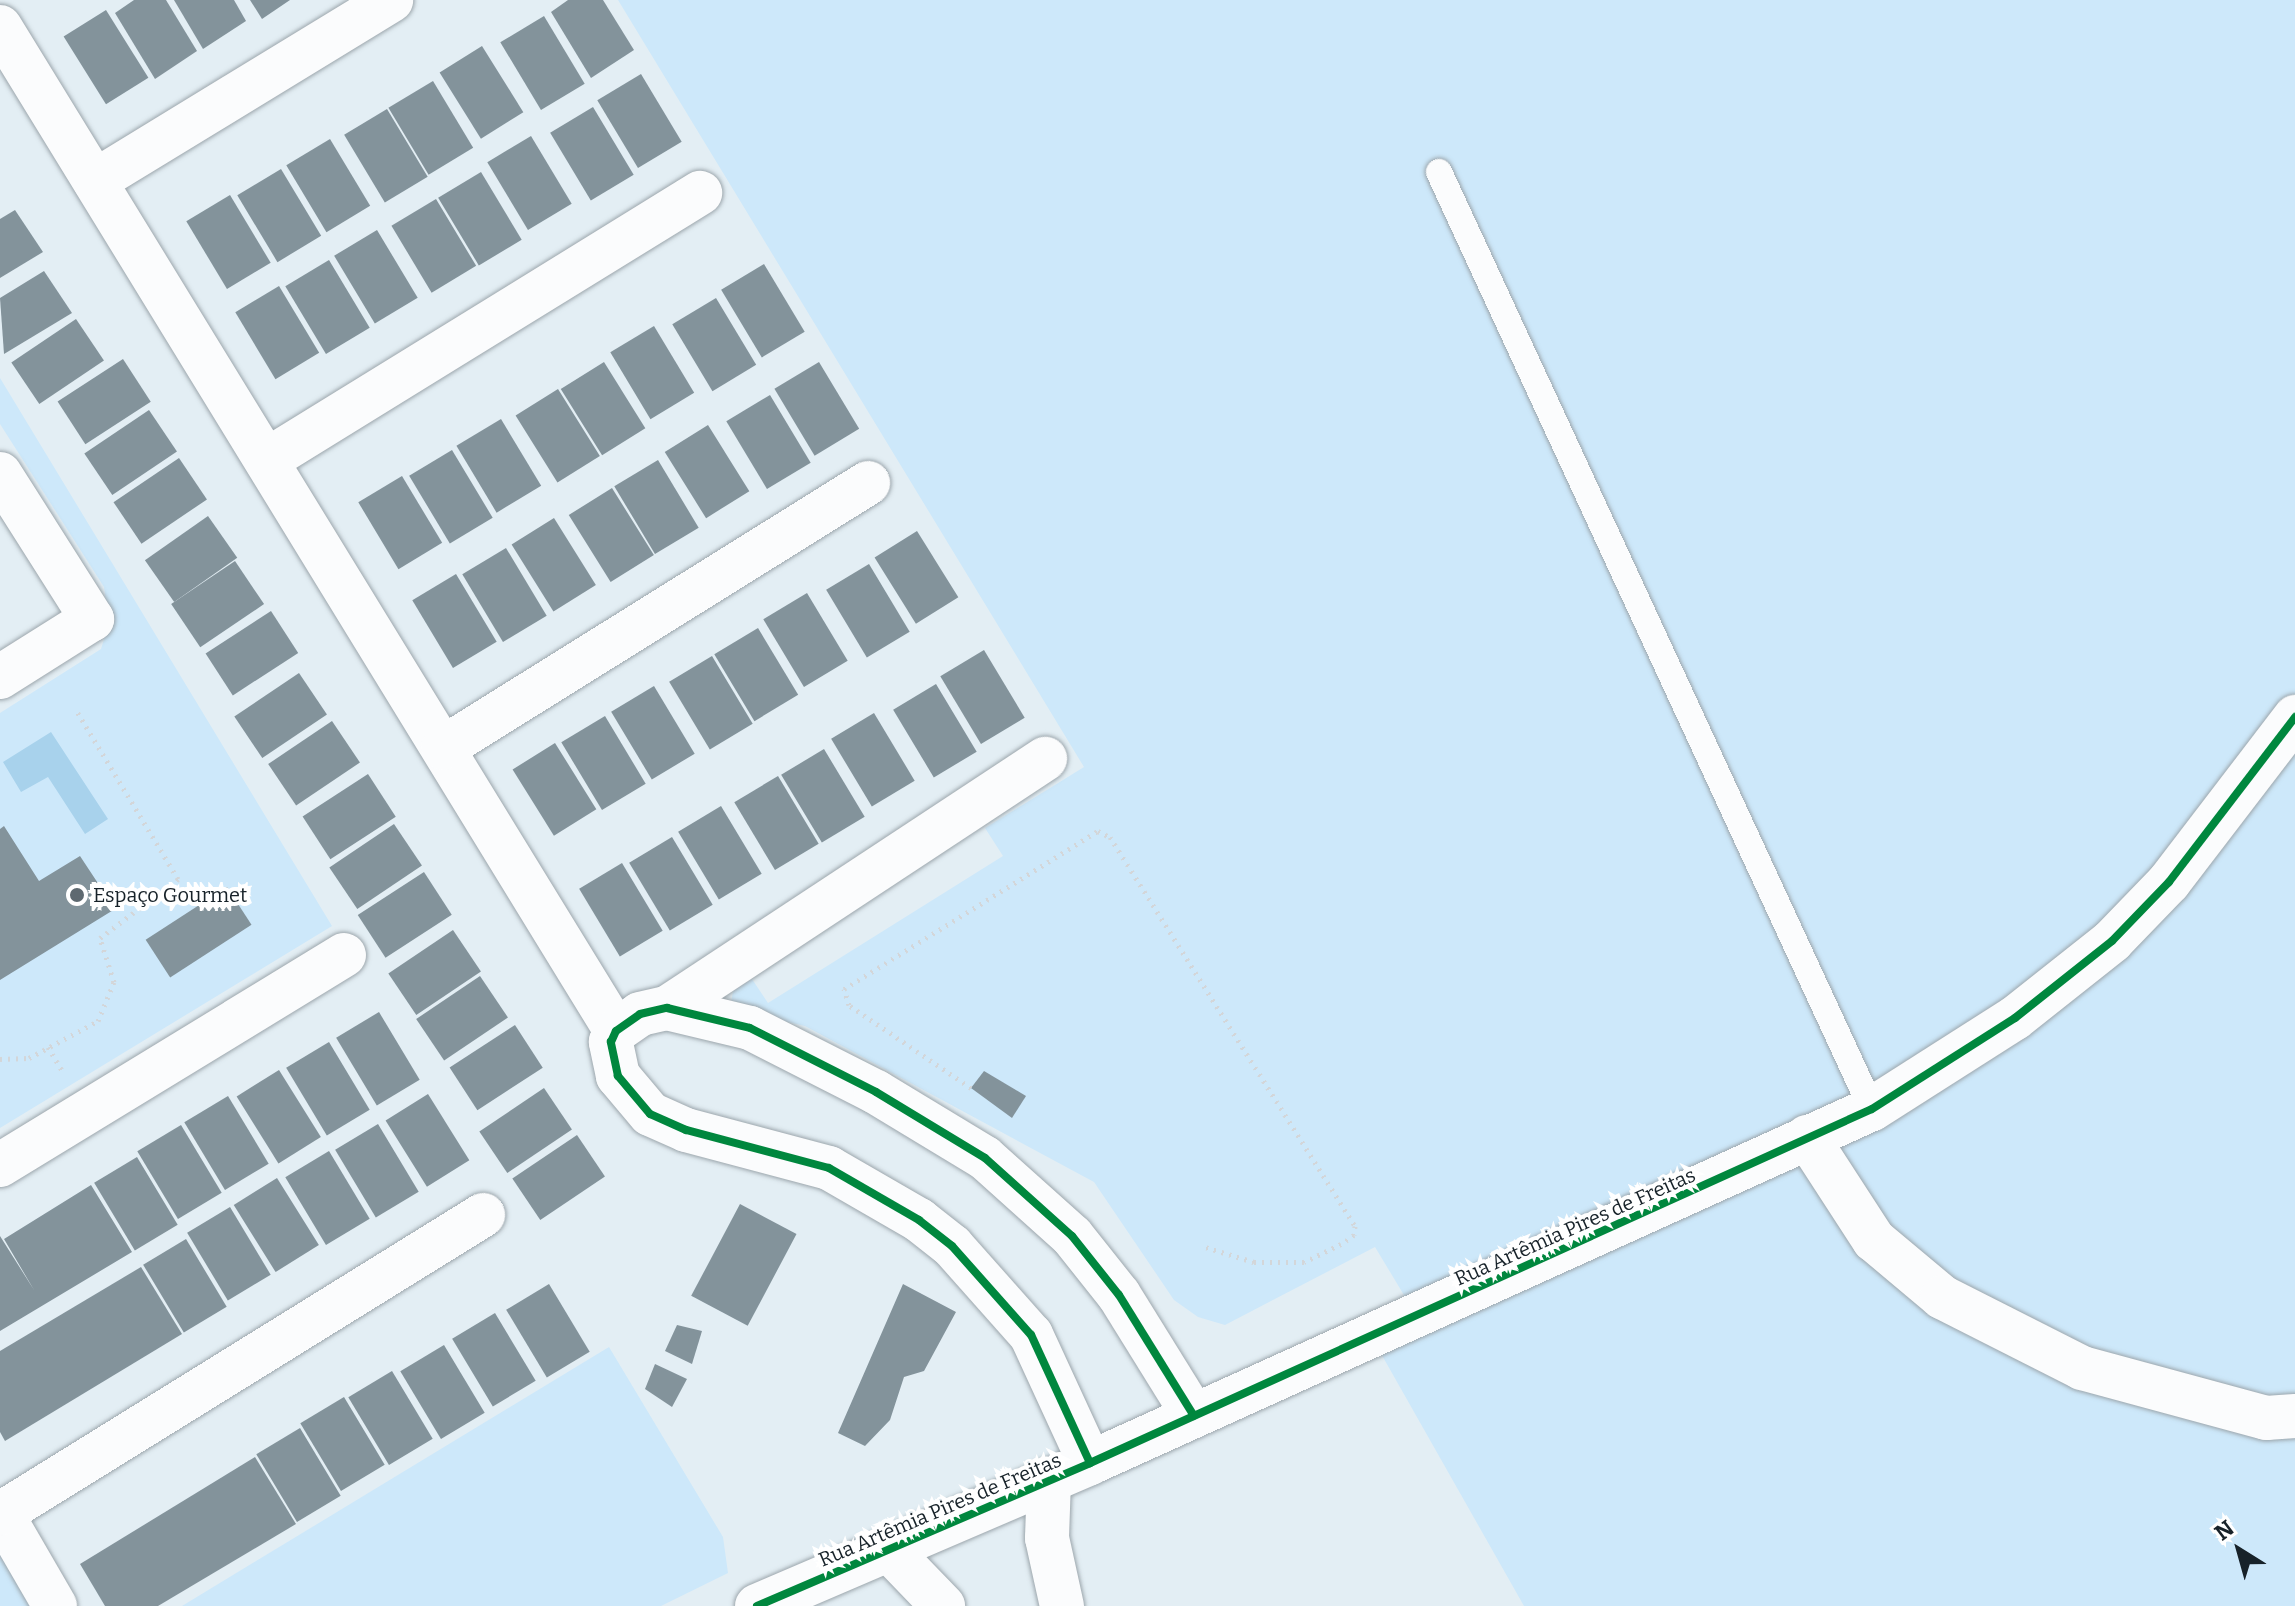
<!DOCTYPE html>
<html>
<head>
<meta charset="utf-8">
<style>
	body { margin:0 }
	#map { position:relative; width:2295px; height:1606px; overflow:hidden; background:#e3eef4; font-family:Bitter,serif }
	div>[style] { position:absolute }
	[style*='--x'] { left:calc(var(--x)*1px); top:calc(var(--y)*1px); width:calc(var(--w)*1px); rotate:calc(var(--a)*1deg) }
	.green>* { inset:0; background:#cde8fa }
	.water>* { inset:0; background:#a8d2ec }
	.building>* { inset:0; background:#83939b; transform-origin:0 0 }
	.path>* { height:5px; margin-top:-2.5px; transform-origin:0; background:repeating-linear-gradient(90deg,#d3d6d9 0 2px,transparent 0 8px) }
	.roads { filter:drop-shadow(0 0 2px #9ca6ac) drop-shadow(0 0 2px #9ca6ac) }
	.lane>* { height:26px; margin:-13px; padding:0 13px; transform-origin:13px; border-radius:13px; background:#fbfcfd }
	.street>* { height:44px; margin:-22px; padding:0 22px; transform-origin:22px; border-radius:22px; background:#fbfcfd }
	.secondary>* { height:44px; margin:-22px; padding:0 22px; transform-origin:22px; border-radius:22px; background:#fbfcfd }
	.cycleway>* { height:8px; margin:-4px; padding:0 4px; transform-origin:4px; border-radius:4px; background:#00873e }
	.dots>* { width:22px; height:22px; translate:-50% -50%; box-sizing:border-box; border:4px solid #fff; border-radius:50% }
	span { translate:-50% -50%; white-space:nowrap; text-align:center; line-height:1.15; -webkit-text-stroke:8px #fff; paint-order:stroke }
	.poi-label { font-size:20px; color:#172229 }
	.left { translate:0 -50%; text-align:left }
	.street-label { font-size:20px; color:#172229 }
	.north { position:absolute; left:2199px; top:1510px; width:80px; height:80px; -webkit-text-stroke:6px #fff; paint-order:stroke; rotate:323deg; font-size:22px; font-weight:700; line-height:32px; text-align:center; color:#172229 }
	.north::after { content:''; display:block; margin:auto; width:28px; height:36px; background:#172229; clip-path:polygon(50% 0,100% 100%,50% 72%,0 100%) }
</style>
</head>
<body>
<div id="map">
	<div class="green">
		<div style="clip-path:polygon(618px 0,2295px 0,2295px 1606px,1524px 1606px,1371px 1336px,1416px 1315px,1375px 1247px,1225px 1325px,1198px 1317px,1174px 1300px,1094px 1182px,805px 1026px,730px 1009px,733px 991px,752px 979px,768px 1003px,1003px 856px,985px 828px,1084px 767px)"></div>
		<div style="clip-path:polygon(0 378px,332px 926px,0 1128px,0 713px,101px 649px,109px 623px,104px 587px,0 424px)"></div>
		<div style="clip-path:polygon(609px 1347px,723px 1537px,728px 1573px,661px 1606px,182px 1606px)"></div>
		<div style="clip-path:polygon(0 1550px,31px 1606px,0 1606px)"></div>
	</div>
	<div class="water">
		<div style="clip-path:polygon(51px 732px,108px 819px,85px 834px,48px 777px,21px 792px,3px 762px)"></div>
	</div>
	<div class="building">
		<div style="clip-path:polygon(134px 0,166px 0,197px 51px,155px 79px,115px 13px)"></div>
		<div style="clip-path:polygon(174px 0,234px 0,246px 21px,203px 49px)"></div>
		<div style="clip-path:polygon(250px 0,290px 0,262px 19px)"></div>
		<div style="clip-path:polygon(568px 0,603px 0,634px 50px,591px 78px,551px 12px)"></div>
		<div style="left:106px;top:10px;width:80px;height:50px;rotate:58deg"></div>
		<div style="left:544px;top:16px;width:79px;height:51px;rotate:59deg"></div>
		<div style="left:482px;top:46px;width:78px;height:50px;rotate:58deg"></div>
		<div style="left:641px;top:74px;width:79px;height:51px;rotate:59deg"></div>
		<div style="left:433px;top:81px;width:78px;height:52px;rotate:59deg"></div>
		<div style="left:593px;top:107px;width:79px;height:50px;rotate:59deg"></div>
		<div style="left:387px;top:109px;width:79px;height:50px;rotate:59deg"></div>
		<div style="left:531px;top:136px;width:79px;height:51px;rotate:59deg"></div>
		<div style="left:330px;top:139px;width:78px;height:51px;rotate:59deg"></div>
		<div style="left:281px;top:169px;width:78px;height:51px;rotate:59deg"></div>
		<div style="left:481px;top:172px;width:79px;height:50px;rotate:59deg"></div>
		<div style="left:230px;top:195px;width:79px;height:51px;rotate:59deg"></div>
		<div style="left:436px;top:199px;width:78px;height:52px;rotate:59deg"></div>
		<div style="clip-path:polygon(15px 210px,43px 252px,0 278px,0 219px)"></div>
		<div style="left:377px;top:230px;width:79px;height:50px;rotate:59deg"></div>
		<div style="left:329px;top:260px;width:79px;height:51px;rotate:59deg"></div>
		<div style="left:764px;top:264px;width:79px;height:50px;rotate:59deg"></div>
		<div style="clip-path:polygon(44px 271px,72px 313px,4px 354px,0 298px)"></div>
		<div style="left:279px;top:286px;width:78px;height:51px;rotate:59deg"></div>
		<div style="left:716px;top:298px;width:78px;height:51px;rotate:59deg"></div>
		<div style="left:76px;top:319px;width:50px;height:78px;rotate:56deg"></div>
		<div style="left:654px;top:326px;width:78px;height:51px;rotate:59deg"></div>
		<div style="left:123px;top:359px;width:51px;height:78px;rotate:57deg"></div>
		<div style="left:604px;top:362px;width:78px;height:51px;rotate:58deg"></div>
		<div style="left:819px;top:362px;width:78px;height:52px;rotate:59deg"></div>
		<div style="left:558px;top:389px;width:79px;height:50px;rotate:58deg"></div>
		<div style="left:770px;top:395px;width:79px;height:51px;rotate:59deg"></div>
		<div style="left:149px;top:410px;width:50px;height:78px;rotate:56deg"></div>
		<div style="left:501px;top:419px;width:78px;height:52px;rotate:59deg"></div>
		<div style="left:708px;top:425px;width:78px;height:51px;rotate:58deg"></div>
		<div style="left:452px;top:450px;width:79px;height:50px;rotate:59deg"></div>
		<div style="left:179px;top:458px;width:50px;height:79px;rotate:56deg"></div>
		<div style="left:658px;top:460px;width:79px;height:51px;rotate:59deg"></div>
		<div style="left:402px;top:476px;width:78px;height:51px;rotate:59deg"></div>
		<div style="left:612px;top:488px;width:79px;height:51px;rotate:58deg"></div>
		<div style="left:208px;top:516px;width:51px;height:77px;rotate:55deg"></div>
		<div style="left:554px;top:518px;width:79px;height:50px;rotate:58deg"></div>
		<div style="left:917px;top:531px;width:78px;height:50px;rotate:58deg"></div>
		<div style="left:506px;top:548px;width:79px;height:51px;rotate:59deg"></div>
		<div style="left:235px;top:561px;width:52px;height:77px;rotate:56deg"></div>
		<div style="left:869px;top:564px;width:79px;height:50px;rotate:59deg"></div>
		<div style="left:456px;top:574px;width:79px;height:51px;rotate:59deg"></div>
		<div style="left:807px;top:593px;width:79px;height:51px;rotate:59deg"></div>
		<div style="left:271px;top:611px;width:50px;height:78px;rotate:57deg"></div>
		<div style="left:758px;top:628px;width:78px;height:51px;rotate:59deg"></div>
		<div style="left:984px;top:650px;width:79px;height:51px;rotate:59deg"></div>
		<div style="left:712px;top:656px;width:79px;height:50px;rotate:59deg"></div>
		<div style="left:299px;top:673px;width:50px;height:78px;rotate:56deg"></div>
		<div style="left:936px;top:684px;width:79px;height:50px;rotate:59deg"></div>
		<div style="left:654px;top:686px;width:79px;height:50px;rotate:59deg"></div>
		<div style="left:874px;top:713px;width:79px;height:50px;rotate:59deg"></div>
		<div style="left:605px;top:716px;width:79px;height:51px;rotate:59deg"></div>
		<div style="left:332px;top:721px;width:50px;height:77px;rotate:56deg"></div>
		<div style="left:555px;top:743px;width:78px;height:50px;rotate:58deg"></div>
		<div style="left:824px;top:749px;width:79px;height:50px;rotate:59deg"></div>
		<div style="left:368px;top:774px;width:51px;height:78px;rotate:57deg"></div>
		<div style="left:778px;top:776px;width:79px;height:51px;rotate:59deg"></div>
		<div style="left:721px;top:806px;width:79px;height:50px;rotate:59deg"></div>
		<div style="left:394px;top:824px;width:50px;height:78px;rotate:56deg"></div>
		<div style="clip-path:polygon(4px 826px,39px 881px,80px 856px,115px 909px,0 980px,0 829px)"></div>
		<div style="left:672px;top:837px;width:79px;height:50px;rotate:59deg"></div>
		<div style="left:622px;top:863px;width:79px;height:50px;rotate:59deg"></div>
		<div style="left:424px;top:872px;width:51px;height:79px;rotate:57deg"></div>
		<div style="left:227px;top:887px;width:45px;height:97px;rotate:57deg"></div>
		<div style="left:453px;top:930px;width:50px;height:78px;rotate:56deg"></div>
		<div style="left:480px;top:976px;width:50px;height:77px;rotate:56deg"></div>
		<div style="left:379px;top:1012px;width:79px;height:50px;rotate:59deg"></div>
		<div style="left:515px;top:1025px;width:51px;height:78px;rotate:57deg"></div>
		<div style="left:329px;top:1042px;width:79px;height:50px;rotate:59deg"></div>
		<div style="left:279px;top:1070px;width:79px;height:50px;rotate:58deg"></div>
		<div style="clip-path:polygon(984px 1071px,1026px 1096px,1012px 1118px,971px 1088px)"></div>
		<div style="left:544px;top:1088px;width:50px;height:78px;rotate:56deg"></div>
		<div style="left:428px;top:1094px;width:78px;height:50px;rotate:58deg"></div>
		<div style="left:228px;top:1096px;width:79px;height:51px;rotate:59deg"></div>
		<div style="left:378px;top:1124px;width:79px;height:50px;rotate:59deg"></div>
		<div style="left:181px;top:1125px;width:79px;height:51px;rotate:59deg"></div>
		<div style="left:577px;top:1135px;width:50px;height:78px;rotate:56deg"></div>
		<div style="left:329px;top:1151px;width:79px;height:51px;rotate:59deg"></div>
		<div style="left:137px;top:1157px;width:79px;height:50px;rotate:59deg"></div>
		<div style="left:277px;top:1178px;width:79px;height:51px;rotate:58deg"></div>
		<div style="clip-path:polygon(91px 1185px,132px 1252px,0 1331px,0 1236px,34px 1290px,4px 1239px)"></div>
		<div style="left:740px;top:1204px;width:64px;height:104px;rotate:28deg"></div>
		<div style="left:230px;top:1207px;width:79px;height:50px;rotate:59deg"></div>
		<div style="left:186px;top:1239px;width:79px;height:50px;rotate:59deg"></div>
		<div style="clip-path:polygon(141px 1267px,182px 1334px,5px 1441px,0 1432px,0 1351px)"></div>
		<div style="left:549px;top:1284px;width:79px;height:50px;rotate:59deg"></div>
		<div style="clip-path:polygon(903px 1284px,956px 1312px,924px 1371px,904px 1377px,890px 1420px,865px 1446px,838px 1433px)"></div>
		<div style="left:495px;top:1313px;width:79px;height:50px;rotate:59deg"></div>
		<div style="clip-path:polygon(677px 1325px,702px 1331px,692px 1364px,665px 1351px)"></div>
		<div style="left:444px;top:1345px;width:79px;height:51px;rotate:59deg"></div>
		<div style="clip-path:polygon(655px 1364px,687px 1379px,672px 1407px,645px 1389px)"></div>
		<div style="left:392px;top:1371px;width:79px;height:51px;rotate:59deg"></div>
		<div style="left:344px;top:1397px;width:79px;height:51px;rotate:59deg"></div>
		<div style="left:300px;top:1428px;width:79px;height:51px;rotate:59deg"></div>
		<div style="clip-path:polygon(255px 1457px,296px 1524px,158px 1606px,105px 1606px,80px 1564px)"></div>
	</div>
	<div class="path">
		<div style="--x:48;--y:1047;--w:31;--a:59"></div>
		<div style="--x:0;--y:1059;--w:29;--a:-2"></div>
		<div style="--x:29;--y:1058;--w:78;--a:-28.2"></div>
		<div style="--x:98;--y:1021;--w:42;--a:-67.7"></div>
		<div style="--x:114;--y:982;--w:46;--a:-107.7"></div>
		<div style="--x:100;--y:938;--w:98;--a:-37.1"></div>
		<div style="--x:178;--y:879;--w:197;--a:-121.1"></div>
		<div style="--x:971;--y:1088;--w:148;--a:-145.8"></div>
		<div style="--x:849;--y:1005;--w:17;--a:-107"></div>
		<div style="--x:844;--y:989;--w:299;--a:-31.9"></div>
		<div style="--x:1098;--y:831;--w:13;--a:27"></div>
		<div style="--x:1110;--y:837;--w:460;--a:57.8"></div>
		<div style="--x:1355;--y:1226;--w:9;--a:96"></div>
		<div style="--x:1354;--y:1235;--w:16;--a:145"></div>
		<div style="--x:1341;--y:1244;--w:41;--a:154.1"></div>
		<div style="--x:1304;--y:1262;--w:50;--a:180"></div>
		<div style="--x:1254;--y:1262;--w:54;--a:-162.9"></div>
	</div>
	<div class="roads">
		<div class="lane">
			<div style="--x:1439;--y:172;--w:1032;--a:65.2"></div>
		</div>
		<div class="street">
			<div style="--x:0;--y:27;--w:1178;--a:58.47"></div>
			<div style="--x:95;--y:181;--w:347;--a:-31.4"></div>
			<div style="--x:267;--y:460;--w:509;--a:-31.66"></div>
			<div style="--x:0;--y:474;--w:172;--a:57.6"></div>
			<div style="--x:92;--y:619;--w:109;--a:147.8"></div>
			<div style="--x:443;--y:748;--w:501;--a:-31.94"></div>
			<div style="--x:667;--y:1008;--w:453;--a:-33.4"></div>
			<div style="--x:1807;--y:1137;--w:123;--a:57"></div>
			<div style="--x:1874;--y:1240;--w:89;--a:40"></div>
			<div style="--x:1942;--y:1297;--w:157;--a:26.9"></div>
			<div style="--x:2082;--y:1368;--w:191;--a:15.2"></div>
			<div style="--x:2266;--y:1418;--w:29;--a:-4"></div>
			<div style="--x:0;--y:1165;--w:403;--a:-31.4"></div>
			<div style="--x:1090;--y:1463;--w:141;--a:-114.7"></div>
			<div style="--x:1031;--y:1335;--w:119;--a:-131.6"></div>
			<div style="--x:952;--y:1246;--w:42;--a:-141.8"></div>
			<div style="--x:919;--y:1220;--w:104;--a:-150"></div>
			<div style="--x:829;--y:1168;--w:148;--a:-165.1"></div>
			<div style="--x:686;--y:1130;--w:39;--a:-156"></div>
			<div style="--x:650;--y:1114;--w:50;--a:-130.1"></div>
			<div style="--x:618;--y:1076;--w:35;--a:-102"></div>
			<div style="--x:611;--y:1042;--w:12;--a:-66"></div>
			<div style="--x:616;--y:1031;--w:29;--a:-35"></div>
			<div style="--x:640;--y:1014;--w:28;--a:-13"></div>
			<div style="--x:667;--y:1008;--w:85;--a:13.5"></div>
			<div style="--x:750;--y:1028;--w:141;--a:26.9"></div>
			<div style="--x:876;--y:1092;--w:127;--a:31.2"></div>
			<div style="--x:985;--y:1158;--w:117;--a:41.9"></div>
			<div style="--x:1072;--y:1236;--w:75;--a:51.5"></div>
			<div style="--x:1119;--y:1295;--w:142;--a:58.2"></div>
			<div style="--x:1049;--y:1480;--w:58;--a:92"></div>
			<div style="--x:1047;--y:1538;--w:70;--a:77.6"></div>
			<div style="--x:0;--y:1511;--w:110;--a:59.9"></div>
			<div style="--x:2;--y:1513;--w:566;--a:-31.78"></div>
			<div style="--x:889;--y:1550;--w:78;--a:46"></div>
		</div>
		<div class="secondary">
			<div style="--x:757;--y:1606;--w:362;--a:-23.2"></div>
			<div style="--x:1090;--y:1463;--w:858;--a:-24.36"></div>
			<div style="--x:1872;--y:1109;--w:169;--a:-32.5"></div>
			<div style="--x:2015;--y:1018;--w:124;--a:-38.4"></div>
			<div style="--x:2112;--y:941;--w:82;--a:-46"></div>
			<div style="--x:2169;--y:882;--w:208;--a:-52.6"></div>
		</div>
	</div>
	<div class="cycleway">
		<div style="--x:1090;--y:1463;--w:141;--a:-114.7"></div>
		<div style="--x:1031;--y:1335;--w:119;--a:-131.6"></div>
		<div style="--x:952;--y:1246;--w:42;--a:-141.8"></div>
		<div style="--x:919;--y:1220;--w:104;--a:-150"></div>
		<div style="--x:829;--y:1168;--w:148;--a:-165.1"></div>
		<div style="--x:686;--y:1130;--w:39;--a:-156"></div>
		<div style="--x:650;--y:1114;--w:50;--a:-130.1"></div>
		<div style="--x:618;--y:1076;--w:35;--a:-102"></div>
		<div style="--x:611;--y:1042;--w:12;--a:-66"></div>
		<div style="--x:616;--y:1031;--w:29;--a:-35"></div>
		<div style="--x:640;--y:1014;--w:28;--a:-13"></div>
		<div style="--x:667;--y:1008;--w:85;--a:13.5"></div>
		<div style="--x:750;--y:1028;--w:141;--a:26.9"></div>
		<div style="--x:876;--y:1092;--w:127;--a:31.2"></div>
		<div style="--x:985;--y:1158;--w:117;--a:41.9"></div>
		<div style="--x:1072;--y:1236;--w:75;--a:51.5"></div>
		<div style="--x:1119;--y:1295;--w:142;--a:58.2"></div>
		<div style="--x:757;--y:1606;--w:362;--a:-23.2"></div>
		<div style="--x:1090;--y:1463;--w:858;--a:-24.36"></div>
		<div style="--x:1872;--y:1109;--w:169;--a:-32.5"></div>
		<div style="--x:2015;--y:1018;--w:124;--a:-38.4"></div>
		<div style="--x:2112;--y:941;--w:82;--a:-46"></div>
		<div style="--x:2169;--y:882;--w:208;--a:-52.6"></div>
	</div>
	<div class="dots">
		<div style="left:77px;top:895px;background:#5e6970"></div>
	</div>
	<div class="poi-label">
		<span class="left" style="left:93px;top:895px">Espaço Gourmet</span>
	</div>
	<div class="street-label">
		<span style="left:1575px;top:1227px;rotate:-24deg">Rua Artêmia Pires de Freitas</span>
		<span style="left:940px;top:1510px;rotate:-23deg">Rua Artêmia Pires de Freitas</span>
	</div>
	<div class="north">N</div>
</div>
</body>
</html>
